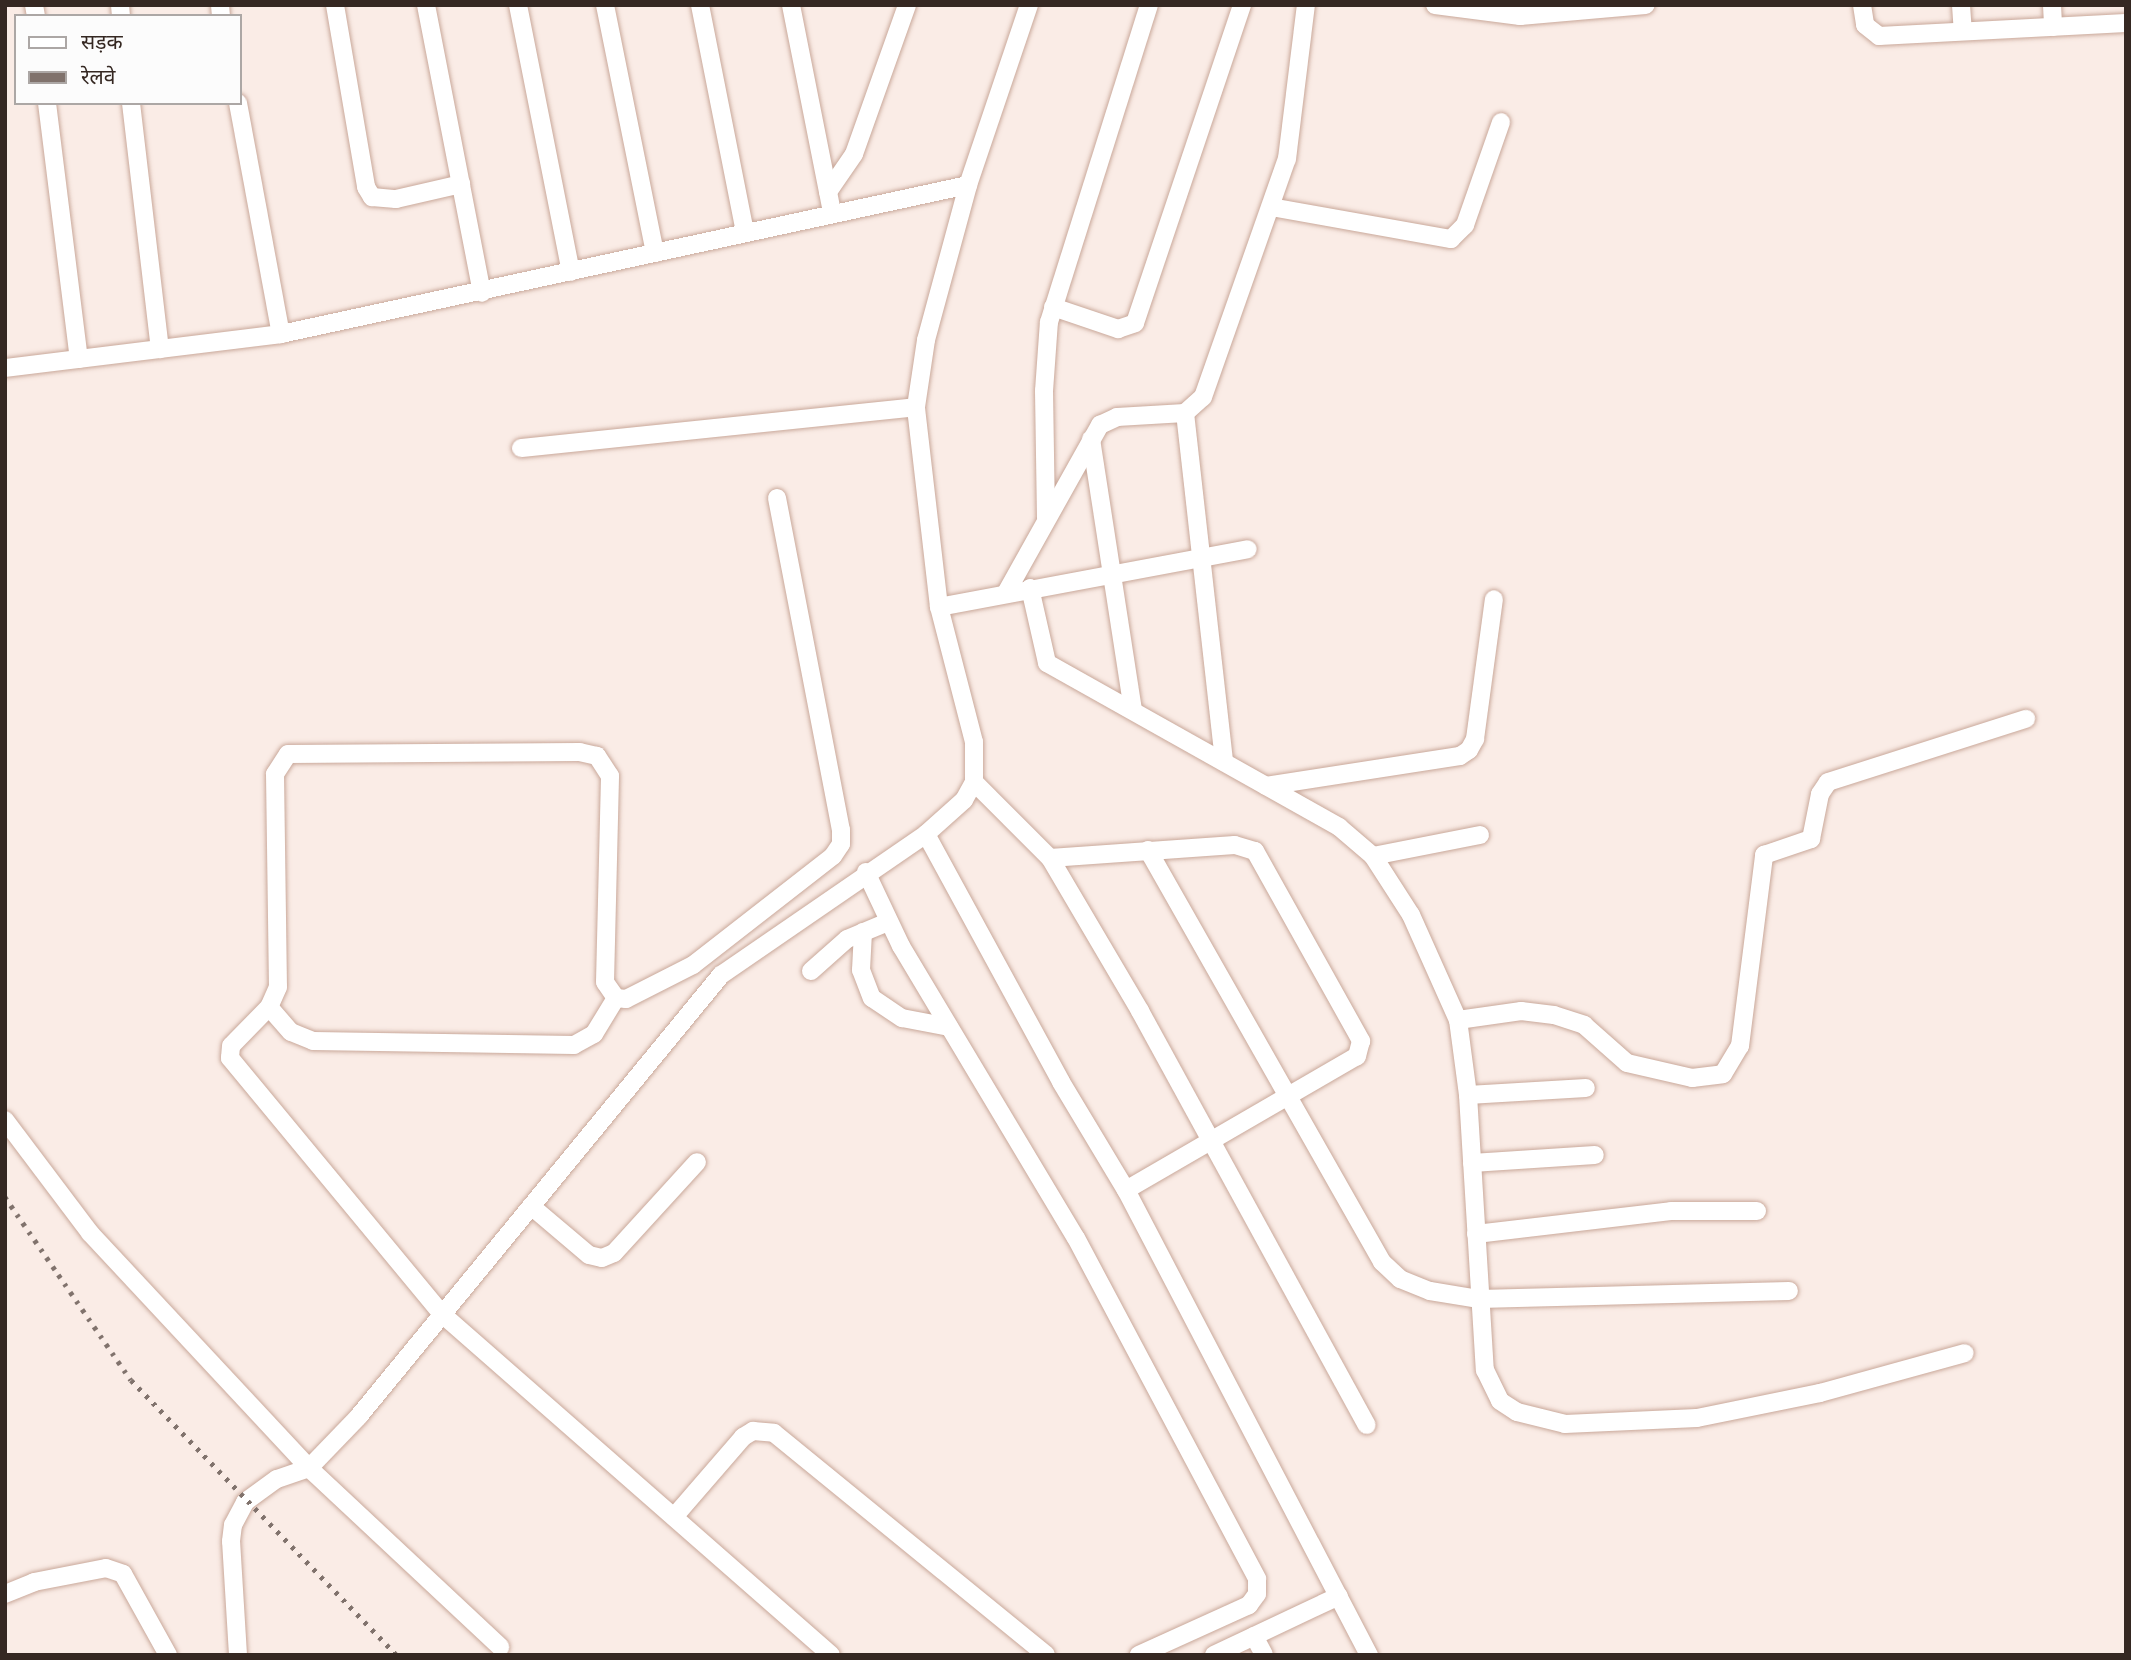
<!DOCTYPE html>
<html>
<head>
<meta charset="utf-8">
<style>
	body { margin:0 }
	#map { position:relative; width:2131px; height:1660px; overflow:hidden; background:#faece6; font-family:"Golos Text","Noto Sans Devanagari",sans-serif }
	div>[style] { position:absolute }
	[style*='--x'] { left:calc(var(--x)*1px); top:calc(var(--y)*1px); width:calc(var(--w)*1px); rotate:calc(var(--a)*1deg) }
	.roads { filter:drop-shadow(0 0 2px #c9a89a) drop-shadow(0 0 2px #c9a89a) }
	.minor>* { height:18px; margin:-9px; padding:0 9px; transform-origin:9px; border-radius:9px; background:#fff }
	.rail>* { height:5px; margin-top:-2.5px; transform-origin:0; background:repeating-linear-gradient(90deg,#80726c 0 3.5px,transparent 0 10.5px) }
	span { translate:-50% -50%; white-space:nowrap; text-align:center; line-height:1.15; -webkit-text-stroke:5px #fcfcfc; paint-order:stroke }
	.frame { position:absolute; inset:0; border:7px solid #352822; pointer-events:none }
	.legend { position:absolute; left:14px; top:14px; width:228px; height:91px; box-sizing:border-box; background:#fcfcfc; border:2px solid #aca7a5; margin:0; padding:9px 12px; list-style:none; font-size:21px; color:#352822 }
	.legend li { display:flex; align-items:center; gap:14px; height:35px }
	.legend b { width:35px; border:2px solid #aca7a5 }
</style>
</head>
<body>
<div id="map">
	<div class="roads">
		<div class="minor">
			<div style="--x:34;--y:5;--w:11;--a:80"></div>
			<div style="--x:120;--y:5;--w:11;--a:85"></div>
			<div style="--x:220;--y:5;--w:11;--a:85"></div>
			<div style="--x:335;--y:5;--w:185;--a:80.3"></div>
			<div style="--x:366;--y:187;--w:12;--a:59"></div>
			<div style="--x:372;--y:197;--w:24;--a:5"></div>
			<div style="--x:396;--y:199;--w:67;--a:-13"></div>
			<div style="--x:426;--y:5;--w:293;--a:79"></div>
			<div style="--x:518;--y:5;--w:272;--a:78.8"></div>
			<div style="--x:605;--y:5;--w:253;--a:78.6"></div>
			<div style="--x:700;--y:5;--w:231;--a:78.8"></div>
			<div style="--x:791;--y:5;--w:212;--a:78.8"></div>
			<div style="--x:1435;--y:5;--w:86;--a:7.4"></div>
			<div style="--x:1520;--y:16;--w:126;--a:-5"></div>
			<div style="--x:1862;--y:5;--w:20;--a:81"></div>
			<div style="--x:1865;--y:25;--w:18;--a:38"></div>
			<div style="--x:1879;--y:36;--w:247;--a:-3"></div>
			<div style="--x:1961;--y:5;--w:26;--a:86"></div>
			<div style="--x:2052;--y:5;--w:22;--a:87"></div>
			<div style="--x:47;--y:103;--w:258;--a:82.9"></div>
			<div style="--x:131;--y:103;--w:248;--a:83.3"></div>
			<div style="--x:238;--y:103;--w:235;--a:79.5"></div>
			<div style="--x:828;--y:192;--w:46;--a:-55.6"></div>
			<div style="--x:854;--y:154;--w:158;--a:-70.4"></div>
			<div style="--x:1271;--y:207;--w:183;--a:10.1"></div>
			<div style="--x:1451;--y:239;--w:20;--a:-45"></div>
			<div style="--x:1465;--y:225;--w:109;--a:-70.7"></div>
			<div style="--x:1053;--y:307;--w:69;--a:18.7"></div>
			<div style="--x:1118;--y:329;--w:18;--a:-19"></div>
			<div style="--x:1135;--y:323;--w:336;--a:-71.4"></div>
			<div style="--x:5;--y:368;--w:278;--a:-7"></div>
			<div style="--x:281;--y:334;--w:703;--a:-12.24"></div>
			<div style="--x:1185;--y:413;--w:351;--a:83.6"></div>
			<div style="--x:1091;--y:439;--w:274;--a:81.2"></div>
			<div style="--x:521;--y:448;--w:397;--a:-5.9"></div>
			<div style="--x:777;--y:498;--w:338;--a:79.1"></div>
			<div style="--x:841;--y:830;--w:14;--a:90"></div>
			<div style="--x:841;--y:844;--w:14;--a:124"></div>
			<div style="--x:833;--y:856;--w:177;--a:142.1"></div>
			<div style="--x:693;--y:965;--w:75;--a:153.1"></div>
			<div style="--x:626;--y:999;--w:10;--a:-174"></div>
			<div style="--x:616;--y:998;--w:19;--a:-125"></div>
			<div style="--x:605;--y:982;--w:206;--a:-88.6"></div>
			<div style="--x:610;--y:776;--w:24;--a:-123"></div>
			<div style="--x:597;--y:756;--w:17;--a:-167"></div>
			<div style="--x:580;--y:752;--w:292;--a:179.6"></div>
			<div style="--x:288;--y:754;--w:24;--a:123"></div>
			<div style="--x:275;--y:774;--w:213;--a:89.2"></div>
			<div style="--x:278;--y:987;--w:22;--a:114"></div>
			<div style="--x:269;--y:1007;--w:54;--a:134.3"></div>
			<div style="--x:231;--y:1046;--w:12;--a:95"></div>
			<div style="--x:230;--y:1058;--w:332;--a:50.4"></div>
			<div style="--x:442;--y:1314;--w:517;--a:41.24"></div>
			<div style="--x:1046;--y:518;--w:127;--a:-90.9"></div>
			<div style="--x:1044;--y:391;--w:69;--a:-85.9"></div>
			<div style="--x:1049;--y:322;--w:332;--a:-72.5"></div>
			<div style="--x:1030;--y:588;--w:77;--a:77.2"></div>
			<div style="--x:1047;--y:663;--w:335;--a:29.3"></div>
			<div style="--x:1339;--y:827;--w:45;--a:40.5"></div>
			<div style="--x:1373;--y:856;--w:70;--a:57.2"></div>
			<div style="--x:1411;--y:915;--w:115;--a:65.9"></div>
			<div style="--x:1458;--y:1020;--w:76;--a:82.4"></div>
			<div style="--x:1468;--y:1095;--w:276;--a:86.5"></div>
			<div style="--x:1485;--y:1370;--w:34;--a:64"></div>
			<div style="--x:1500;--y:1401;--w:20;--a:33"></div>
			<div style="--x:1517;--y:1412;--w:49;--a:14"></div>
			<div style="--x:1565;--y:1424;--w:132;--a:-2.6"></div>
			<div style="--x:1697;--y:1418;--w:126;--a:-11.5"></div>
			<div style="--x:1820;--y:1393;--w:150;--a:-15.4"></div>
			<div style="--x:1006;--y:593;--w:193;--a:-60.8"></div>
			<div style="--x:1100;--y:425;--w:19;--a:-25"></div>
			<div style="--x:1117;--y:417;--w:68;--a:-3.4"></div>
			<div style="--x:1185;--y:413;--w:24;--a:-42"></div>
			<div style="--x:1203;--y:397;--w:252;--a:-70.6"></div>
			<div style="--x:1287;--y:159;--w:155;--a:-83"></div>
			<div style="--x:939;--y:607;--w:314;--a:-10.6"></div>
			<div style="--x:974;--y:782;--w:107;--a:45"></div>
			<div style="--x:1050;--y:858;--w:178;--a:59.5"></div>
			<div style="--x:1140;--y:1011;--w:472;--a:61.3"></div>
			<div style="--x:1266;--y:786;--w:196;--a:-8.8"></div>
			<div style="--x:1460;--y:756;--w:11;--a:-34"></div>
			<div style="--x:1469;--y:750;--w:13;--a:-61"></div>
			<div style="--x:1475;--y:739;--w:141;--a:-82.3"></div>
			<div style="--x:926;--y:834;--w:282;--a:61.4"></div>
			<div style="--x:1061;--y:1082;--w:126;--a:59"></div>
			<div style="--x:1126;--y:1190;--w:525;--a:62.41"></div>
			<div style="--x:1148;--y:850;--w:474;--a:60.4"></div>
			<div style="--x:1382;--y:1262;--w:25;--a:43"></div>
			<div style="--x:1400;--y:1279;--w:32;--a:22"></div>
			<div style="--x:1430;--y:1291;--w:50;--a:9.3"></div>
			<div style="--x:1479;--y:1299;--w:310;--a:-1.5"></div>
			<div style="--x:1373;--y:856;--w:109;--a:-11.1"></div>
			<div style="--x:1050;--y:858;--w:185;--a:-4"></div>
			<div style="--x:1235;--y:845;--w:21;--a:17"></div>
			<div style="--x:1255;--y:851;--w:218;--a:60.8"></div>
			<div style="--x:1361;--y:1041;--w:16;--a:105"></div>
			<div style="--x:1357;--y:1056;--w:267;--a:149.9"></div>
			<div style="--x:866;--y:872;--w:82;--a:64.7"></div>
			<div style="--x:901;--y:946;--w:340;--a:59.1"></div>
			<div style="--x:1076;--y:1238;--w:386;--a:62"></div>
			<div style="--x:1257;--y:1579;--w:15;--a:90"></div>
			<div style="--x:1257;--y:1594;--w:14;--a:126"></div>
			<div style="--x:1249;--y:1605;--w:121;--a:155.6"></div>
			<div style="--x:863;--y:932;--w:38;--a:93"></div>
			<div style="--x:861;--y:970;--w:30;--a:69"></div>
			<div style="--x:872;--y:998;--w:36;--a:34"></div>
			<div style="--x:902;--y:1018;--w:48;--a:10.8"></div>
			<div style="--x:811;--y:971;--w:48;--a:-41.6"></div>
			<div style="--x:847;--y:939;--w:44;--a:-22.5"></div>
			<div style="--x:269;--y:1007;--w:33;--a:49"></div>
			<div style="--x:291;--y:1032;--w:24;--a:22"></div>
			<div style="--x:313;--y:1041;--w:261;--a:0.9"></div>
			<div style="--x:574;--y:1045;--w:23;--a:-29"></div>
			<div style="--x:594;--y:1034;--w:42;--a:-58.6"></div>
			<div style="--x:1458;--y:1020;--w:64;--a:-8.1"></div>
			<div style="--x:1521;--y:1011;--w:33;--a:7"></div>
			<div style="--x:1554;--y:1015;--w:32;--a:18"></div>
			<div style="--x:1584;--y:1025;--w:57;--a:41.5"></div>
			<div style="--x:1627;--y:1063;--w:67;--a:13"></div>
			<div style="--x:1692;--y:1078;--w:31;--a:-7"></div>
			<div style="--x:1723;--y:1074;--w:33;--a:-59"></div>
			<div style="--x:1740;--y:1046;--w:193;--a:-82.8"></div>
			<div style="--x:1764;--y:855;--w:50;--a:-18.8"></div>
			<div style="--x:1811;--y:839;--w:46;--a:-78.7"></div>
			<div style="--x:1820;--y:794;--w:14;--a:-56"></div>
			<div style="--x:1828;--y:782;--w:208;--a:-17.7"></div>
			<div style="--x:1468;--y:1095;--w:118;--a:-3.4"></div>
			<div style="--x:5;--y:1120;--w:141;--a:53"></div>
			<div style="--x:90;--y:1233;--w:321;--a:47"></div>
			<div style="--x:309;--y:1468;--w:262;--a:43.1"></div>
			<div style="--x:1472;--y:1163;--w:123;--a:-3.7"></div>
			<div style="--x:531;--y:1206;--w:76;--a:40.2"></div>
			<div style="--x:589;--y:1255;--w:13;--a:13"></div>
			<div style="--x:602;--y:1258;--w:13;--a:-23"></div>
			<div style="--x:614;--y:1253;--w:123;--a:-47.6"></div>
			<div style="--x:1476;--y:1234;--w:196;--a:-6.7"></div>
			<div style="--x:1671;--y:1211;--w:86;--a:0"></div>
			<div style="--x:674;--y:1517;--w:106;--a:-49.2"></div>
			<div style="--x:743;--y:1437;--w:12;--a:-31"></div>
			<div style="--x:753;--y:1431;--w:21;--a:5"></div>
			<div style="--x:774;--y:1433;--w:351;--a:39.2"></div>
			<div style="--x:5;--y:1594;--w:31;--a:-22"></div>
			<div style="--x:34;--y:1582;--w:73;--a:-11"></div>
			<div style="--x:106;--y:1568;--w:18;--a:19"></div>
			<div style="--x:123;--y:1574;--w:93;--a:60.9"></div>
			<div style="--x:1254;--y:1636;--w:21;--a:62"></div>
			<div style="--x:238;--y:1655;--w:114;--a:-93.5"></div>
			<div style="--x:231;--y:1541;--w:16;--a:-83"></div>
			<div style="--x:233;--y:1525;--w:26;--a:-62"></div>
			<div style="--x:245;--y:1502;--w:39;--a:-36"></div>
			<div style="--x:277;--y:1479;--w:34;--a:-19"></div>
			<div style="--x:309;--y:1468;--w:72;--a:-46.1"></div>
			<div style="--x:359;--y:1416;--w:571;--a:-50.62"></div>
			<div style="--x:721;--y:975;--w:249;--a:-34.5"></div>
			<div style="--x:926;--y:834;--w:51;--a:-41.8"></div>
			<div style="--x:964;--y:800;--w:21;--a:-61"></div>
			<div style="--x:974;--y:782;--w:40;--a:-90"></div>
			<div style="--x:974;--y:742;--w:139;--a:-104.5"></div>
			<div style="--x:939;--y:607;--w:201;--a:-96.6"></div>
			<div style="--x:916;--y:407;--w:68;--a:-81.5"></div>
			<div style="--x:926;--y:340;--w:161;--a:-74.8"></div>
			<div style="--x:968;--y:185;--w:190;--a:-71.3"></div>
			<div style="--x:1214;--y:1655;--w:138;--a:-25.3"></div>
		</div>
	</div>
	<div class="rail">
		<div style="--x:5;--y:1197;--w:222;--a:55.5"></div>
		<div style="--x:131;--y:1380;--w:383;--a:46"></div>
	</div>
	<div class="frame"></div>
	<ul class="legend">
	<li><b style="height:9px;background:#fff"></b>सड़क</li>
	<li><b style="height:9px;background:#80726c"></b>रेलवे</li>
	</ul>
</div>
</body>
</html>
